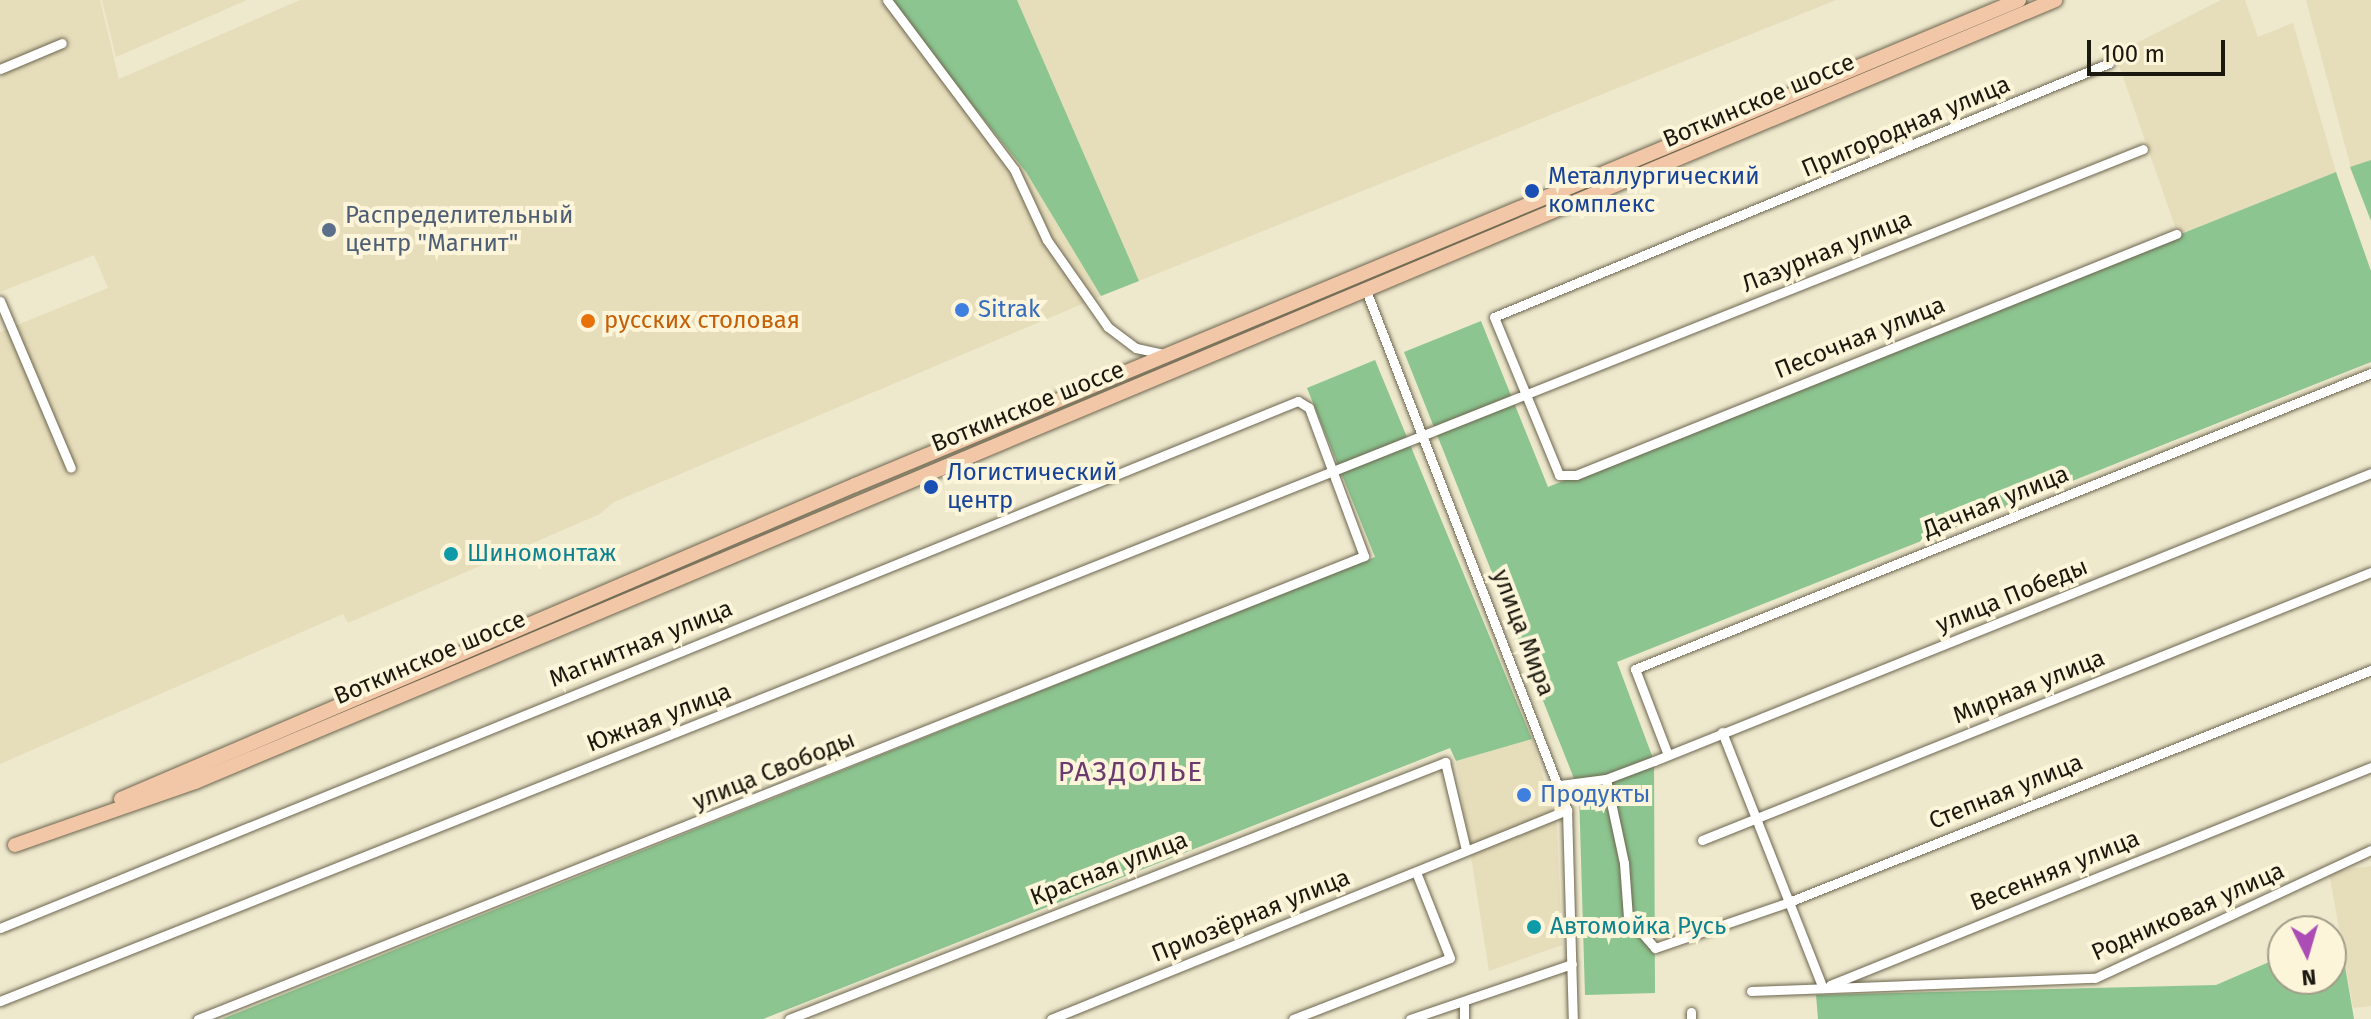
<!DOCTYPE html>
<html>
<head>
<meta charset="utf-8">
<style>
	body { margin:0 }
	#map { position:relative; width:2371px; height:1019px; overflow:hidden; background:#eee8cd; font-family:"Fira Sans",sans-serif }
	div>[style] { position:absolute }
	[style*='--x'] { left:calc(var(--x)*1px); top:calc(var(--y)*1px); width:calc(var(--w)*1px); rotate:calc(var(--a)*1deg) }
	.built>* { inset:0; background:#e6ddbb }
	.green>* { inset:0; background:#8cc590 }
	.roads { filter:drop-shadow(0 0 2px #6c664f) drop-shadow(0 0 2px #6c664f) }
	.minor>* { height:9px; margin:-4.5px; padding:0 4.5px; transform-origin:4.5px; border-radius:4.5px; background:#fff }
	.primary>* { height:14px; margin:-7px; padding:0 7px; transform-origin:7px; border-radius:7px; background:#f2c7a7 }
	.dots>* { width:22px; height:22px; translate:-50% -50%; box-sizing:border-box; border:4px solid #fcf5da; border-radius:50% }
	span { translate:-50% -50%; white-space:nowrap; text-align:center; line-height:1.15; -webkit-text-stroke:8px #fcf5da; paint-order:stroke }
	.street-label { font-size:24px; color:#1b180f }
	.transit-label { font-size:24px; color:#164399 }
	.left { translate:0 -50%; text-align:left }
	.service-label { font-size:24px; color:#4e5e75 }
	.shop-label { font-size:24px; color:#366cbe }
	.food-label { font-size:24px; color:#c56008 }
	.culture-label { font-size:24px; color:#0d838f }
	.quarter-label { font-size:28px; color:#6b3b6f; letter-spacing:2px }
	.north { position:absolute; left:2267px; top:915px; width:80px; height:80px; box-sizing:border-box; background:#fcf5da; border:2px solid #a29d89; border-radius:50%; rotate:175deg; font-size:22px; font-weight:700; line-height:32px; text-align:center; color:#1b180f }
	.north::after { content:''; display:block; margin:auto; width:28px; height:36px; background:#ac4cb5; clip-path:polygon(50% 0,100% 100%,50% 72%,0 100%) }
	.scale { position:absolute; left:2087px; top:40px; width:138px; height:36px; box-sizing:border-box; border:4px solid #1b180f; border-top:0; padding-left:10px; font-size:24px; line-height:28px; white-space:nowrap; color:#1b180f; -webkit-text-stroke:6px #fcf5da; paint-order:stroke }
</style>
</head>
<body>
<div id="map">
	<div class="built">
		<div style="clip-path:polygon(0 0,100px 0,119px 79px,300px 0,888px 0,1026px 172px,1101px 296px,614px 502px,600px 514px,348px 623px,343px 614px,0 764px,0 332px,108px 288px,94px 255px,0 292px)"></div>
		<div style="clip-path:polygon(102px 0,247px 0,116px 57px)"></div>
		<div style="clip-path:polygon(1017px 0,1836px 0,1139px 281px)"></div>
		<div style="clip-path:polygon(2221px 0,2245px 0,2258px 37px,2293px 23px,2336px 172px,2178px 235px,2115px 54px)"></div>
		<div style="clip-path:polygon(2306px 0,2371px 0,2371px 160px,2351px 168px)"></div>
		<div style="clip-path:polygon(1532px 739px,1557px 825px,1562px 945px,1489px 971px,1456px 761px)"></div>
		<div style="clip-path:polygon(2371px 866px,2371px 1006px,2353px 1008px,2329px 872px)"></div>
	</div>
	<div class="green">
		<div style="clip-path:polygon(888px 0,1017px 0,1139px 281px,1101px 296px,1026px 172px)"></div>
		<div style="clip-path:polygon(2371px 160px,2371px 221px,2350px 167px)"></div>
		<div style="clip-path:polygon(2336px 172px,2371px 271px,2371px 362px,1617px 662px,1654px 761px,1655px 993px,1585px 995px,1579px 791px,1404px 352px,1481px 321px,1548px 487px)"></div>
		<div style="clip-path:polygon(1375px 360px,1532px 739px,1456px 761px,1450px 748px,763px 1019px,222px 1019px,1375px 557px,1307px 388px)"></div>
		<div style="clip-path:polygon(2339px 931px,2354px 1019px,1818px 1019px,1816px 995px,2216px 985px,2283px 956px,2283px 979px,2331px 979px,2331px 934px)"></div>
	</div>
	<div class="roads">
		<div class="minor">
			<div style="--x:887;--y:0;--w:211;--a:53.1"></div>
			<div style="--x:1014;--y:169;--w:78;--a:65.1"></div>
			<div style="--x:1047;--y:240;--w:106;--a:55"></div>
			<div style="--x:1108;--y:327;--w:35;--a:37"></div>
			<div style="--x:1136;--y:348;--w:29;--a:12"></div>
			<div style="--x:2109;--y:63;--w:665;--a:157.56"></div>
			<div style="--x:1494;--y:317;--w:171;--a:67.6"></div>
			<div style="--x:1559;--y:475;--w:17;--a:0"></div>
			<div style="--x:1576;--y:475;--w:647;--a:-21.88"></div>
			<div style="--x:0;--y:69;--w:67;--a:-22.8"></div>
			<div style="--x:1365;--y:288;--w:560;--a:68.84"></div>
			<div style="--x:1567;--y:810;--w:209;--a:88.4"></div>
			<div style="--x:0;--y:301;--w:181;--a:67"></div>
			<div style="--x:1722;--y:732;--w:275;--a:68.5"></div>
			<div style="--x:1668;--y:755;--w:92;--a:-111"></div>
			<div style="--x:1635;--y:669;--w:793;--a:-21.91"></div>
			<div style="--x:1606;--y:779;--w:86;--a:77.9"></div>
			<div style="--x:1624;--y:863;--w:54;--a:85.8"></div>
			<div style="--x:1628;--y:917;--w:41;--a:48.9"></div>
			<div style="--x:1655;--y:948;--w:142;--a:-18.9"></div>
			<div style="--x:1789;--y:902;--w:627;--a:-21.73"></div>
			<div style="--x:1560;--y:785;--w:46;--a:-7.4"></div>
			<div style="--x:1606;--y:779;--w:51;--a:-20.6"></div>
			<div style="--x:1654;--y:761;--w:773;--a:-21.88"></div>
			<div style="--x:1702;--y:840;--w:721;--a:-21.83"></div>
			<div style="--x:0;--y:928;--w:1401;--a:-22.1"></div>
			<div style="--x:1298;--y:401;--w:13;--a:32"></div>
			<div style="--x:1309;--y:408;--w:158;--a:69.6"></div>
			<div style="--x:1364;--y:556;--w:1255;--a:158.34"></div>
			<div style="--x:1830;--y:985;--w:583;--a:-21.95"></div>
			<div style="--x:1751;--y:991;--w:344;--a:-2.2"></div>
			<div style="--x:2095;--y:978;--w:304;--a:-24.9"></div>
			<div style="--x:0;--y:1001;--w:2306;--a:-21.68"></div>
			<div style="--x:1464;--y:1001;--w:18;--a:90"></div>
			<div style="--x:1691;--y:1012;--w:7;--a:90"></div>
			<div style="--x:789;--y:1019;--w:705;--a:-21.39"></div>
			<div style="--x:1445;--y:762;--w:90;--a:76.6"></div>
			<div style="--x:1051;--y:1019;--w:557;--a:-22.05"></div>
			<div style="--x:1293;--y:1019;--w:168;--a:-21.2"></div>
			<div style="--x:1450;--y:958;--w:92;--a:-111.6"></div>
			<div style="--x:1410;--y:1019;--w:171;--a:-18.8"></div>
		</div>
		<div class="primary">
			<div style="--x:121;--y:799;--w:798;--a:-23.16"></div>
			<div style="--x:855;--y:485;--w:1261;--a:-22.62"></div>
			<div style="--x:15;--y:845;--w:191;--a:-19.3"></div>
			<div style="--x:195;--y:782;--w:2018;--a:-22.8"></div>
		</div>
	</div>
	<div class="dots">
		<div style="left:1532px;top:191px;background:#1a4fb4"></div>
		<div style="left:329px;top:230px;background:#5c6f8a"></div>
		<div style="left:962px;top:310px;background:#3f7fe0"></div>
		<div style="left:588px;top:321px;background:#e8710a"></div>
		<div style="left:931px;top:487px;background:#1a4fb4"></div>
		<div style="left:451px;top:554px;background:#0f9aa8"></div>
		<div style="left:1524px;top:795px;background:#3f7fe0"></div>
		<div style="left:1534px;top:927px;background:#0f9aa8"></div>
	</div>
	<div class="street-label">
		<span style="left:1759px;top:101px;rotate:-23deg">Воткинское шоссе</span>
		<span style="left:1906px;top:127px;rotate:-23deg">Пригородная улица</span>
		<span style="left:1827px;top:252px;rotate:-22deg">Лазурная улица</span>
		<span style="left:1860px;top:338px;rotate:-22deg">Песочная улица</span>
		<span style="left:1028px;top:407px;rotate:-22deg">Воткинское шоссе</span>
		<span style="left:1996px;top:502px;rotate:-22deg">Дачная улица</span>
		<span style="left:2012px;top:596px;rotate:-22deg">улица Победы</span>
		<span style="left:1523px;top:633px;rotate:69deg">улица Мира</span>
		<span style="left:641px;top:644px;rotate:-22deg">Магнитная улица</span>
		<span style="left:430px;top:658px;rotate:-23deg">Воткинское шоссе</span>
		<span style="left:2029px;top:687px;rotate:-22deg">Мирная улица</span>
		<span style="left:659px;top:718px;rotate:-21deg">Южная улица</span>
		<span style="left:774px;top:771px;rotate:-22deg">улица Свободы</span>
		<span style="left:2006px;top:792px;rotate:-22deg">Степная улица</span>
		<span style="left:1109px;top:869px;rotate:-21deg">Красная улица</span>
		<span style="left:2055px;top:871px;rotate:-22deg">Весенняя улица</span>
		<span style="left:2188px;top:912px;rotate:-24deg">Родниковая улица</span>
		<span style="left:1251px;top:916px;rotate:-22deg">Приозёрная улица</span>
	</div>
	<div class="transit-label">
		<span class="left" style="left:1548px;top:191px">Металлургический<br>комплекс</span>
		<span class="left" style="left:947px;top:487px">Логистический<br>центр</span>
	</div>
	<div class="service-label">
		<span class="left" style="left:345px;top:230px">Распределительный<br>центр "Магнит"</span>
	</div>
	<div class="shop-label">
		<span class="left" style="left:978px;top:310px">Sitrak</span>
		<span class="left" style="left:1540px;top:795px">Продукты</span>
	</div>
	<div class="food-label">
		<span class="left" style="left:604px;top:321px">русских столовая</span>
	</div>
	<div class="culture-label">
		<span class="left" style="left:467px;top:554px">Шиномонтаж</span>
		<span class="left" style="left:1550px;top:927px">Автомойка Русь</span>
	</div>
	<div class="quarter-label">
		<span style="left:1131px;top:772px">РАЗДОЛЬЕ</span>
	</div>
	<div class="north">N</div>
	<div class="scale">100 m</div>
</div>
</body>
</html>
